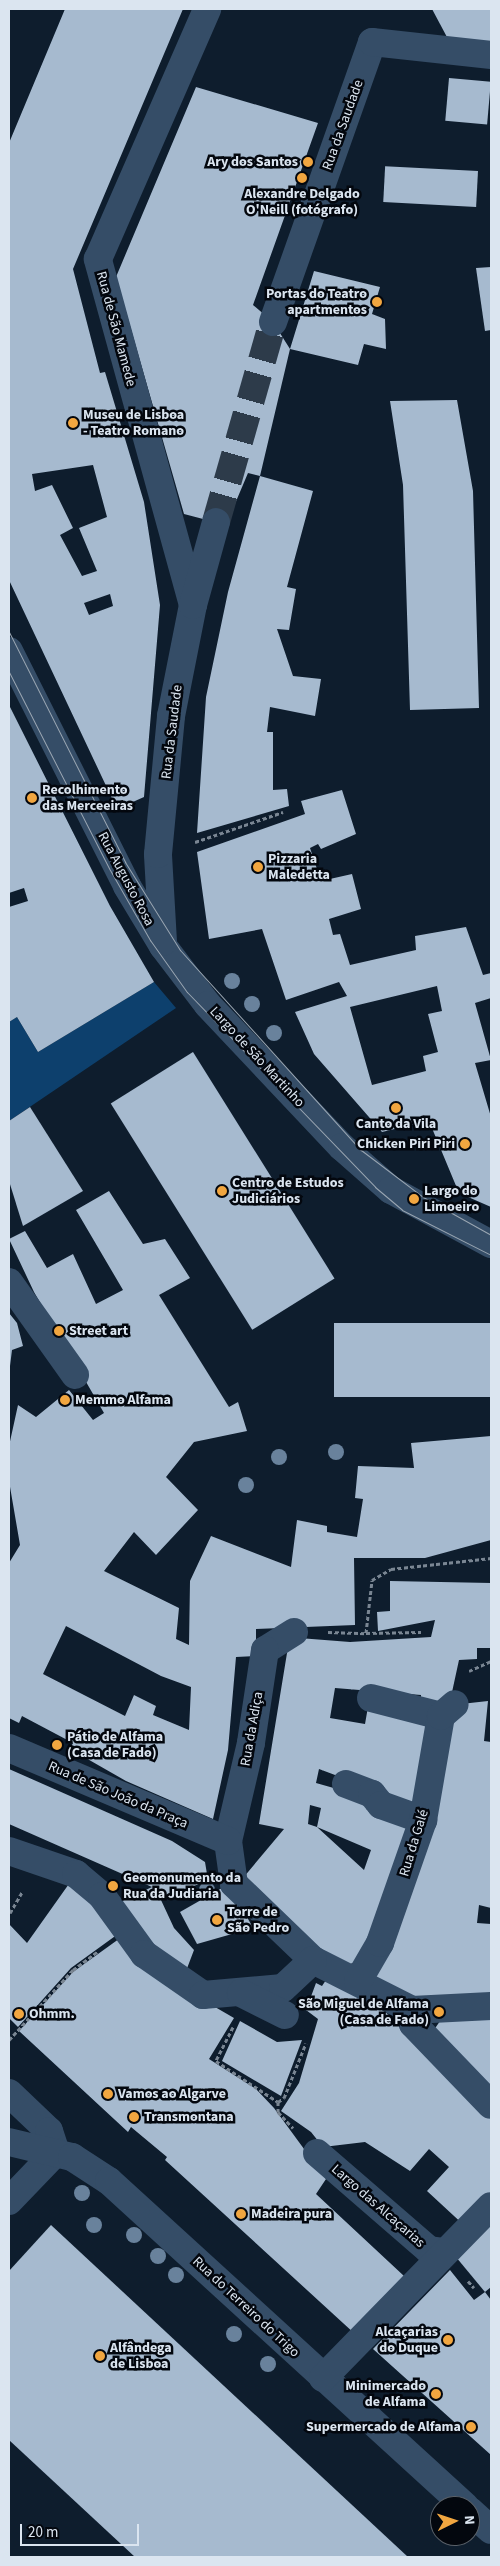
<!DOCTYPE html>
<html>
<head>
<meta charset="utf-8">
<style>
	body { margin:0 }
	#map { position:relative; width:500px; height:2566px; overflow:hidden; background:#0e1d2d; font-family:"Source Sans 3",sans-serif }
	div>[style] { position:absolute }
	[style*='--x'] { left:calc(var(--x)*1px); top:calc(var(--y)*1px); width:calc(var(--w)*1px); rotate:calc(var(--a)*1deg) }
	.green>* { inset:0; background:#0d406d }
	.building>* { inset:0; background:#a6bacf; transform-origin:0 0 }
	.minor-tunnel>* { height:28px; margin-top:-14px; transform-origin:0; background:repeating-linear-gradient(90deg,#2d3b4a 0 28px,transparent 0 42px) }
	.path>* { height:3px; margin-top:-1.5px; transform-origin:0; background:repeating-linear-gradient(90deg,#7a8693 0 4px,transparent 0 6.5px) }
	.minor>* { height:28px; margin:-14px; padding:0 14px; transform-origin:14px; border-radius:14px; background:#354d67 }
	.tram>* { height:1px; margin:-0.5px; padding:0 0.5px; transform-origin:0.5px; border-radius:0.5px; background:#9aa6b2 }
	.trees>* { width:16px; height:16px; margin:-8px; border-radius:50%; background:#69829c }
	.dots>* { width:14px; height:14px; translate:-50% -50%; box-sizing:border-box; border:2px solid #03070e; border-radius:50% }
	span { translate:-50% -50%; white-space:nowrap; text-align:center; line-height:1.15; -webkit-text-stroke:5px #03070e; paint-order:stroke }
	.street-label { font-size:14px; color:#dbe5f0 }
	.poi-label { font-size:14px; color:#dbe5f0; font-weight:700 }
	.right { translate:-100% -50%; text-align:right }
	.left { translate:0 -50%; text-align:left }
	.frame { position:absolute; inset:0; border:10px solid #dbe5f0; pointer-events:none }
	.north { position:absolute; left:430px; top:2496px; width:50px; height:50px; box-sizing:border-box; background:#03070e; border:1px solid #596068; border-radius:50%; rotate:86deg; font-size:14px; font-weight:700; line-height:20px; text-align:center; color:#dbe5f0 }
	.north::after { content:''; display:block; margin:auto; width:18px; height:22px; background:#f1a640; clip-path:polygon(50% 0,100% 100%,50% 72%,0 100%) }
	.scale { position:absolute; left:20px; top:2524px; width:119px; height:22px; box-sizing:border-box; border:2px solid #dbe5f0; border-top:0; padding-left:6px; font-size:15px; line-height:18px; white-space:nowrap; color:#dbe5f0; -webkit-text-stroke:4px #03070e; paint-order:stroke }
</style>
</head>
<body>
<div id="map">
	<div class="green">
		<div style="clip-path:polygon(154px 982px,176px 1008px,9px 1121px,9px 1022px,17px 1017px,38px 1052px)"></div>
	</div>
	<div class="building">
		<div style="clip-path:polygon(evenodd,65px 9px,183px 9px,73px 269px,100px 373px,105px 372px,144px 502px,160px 605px,144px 797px,117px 809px,9px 580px,9px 143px,65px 9px,93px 465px,107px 517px,79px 528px,97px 571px,82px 576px,60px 535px,73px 528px,52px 485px,35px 491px,32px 474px,93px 465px,65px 9px,110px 594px,113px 606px,89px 615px,84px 603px,110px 594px)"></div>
		<div style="clip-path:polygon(432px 9px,491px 9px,491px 44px,448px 39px)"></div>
		<div style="left:449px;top:78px;width:42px;height:43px;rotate:5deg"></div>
		<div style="clip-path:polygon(196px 87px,318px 123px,253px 305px,273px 322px,290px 349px,260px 476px,248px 473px,226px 525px,184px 514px,116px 277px)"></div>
		<div style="left:478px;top:171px;width:36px;height:93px;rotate:93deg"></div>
		<div style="clip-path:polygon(491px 267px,491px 330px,485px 331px,476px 268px)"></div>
		<div style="clip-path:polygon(314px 271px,380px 287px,372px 314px,385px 319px,386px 349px,364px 344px,358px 365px,290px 349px)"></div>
		<div style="clip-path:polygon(457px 400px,473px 491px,479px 708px,410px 710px,403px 485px,390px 401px)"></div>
		<div style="clip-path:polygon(260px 476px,313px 491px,287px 587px,296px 589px,289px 630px,277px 629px,293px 676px,321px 679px,315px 716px,270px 707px,267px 732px,273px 732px,273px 790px,287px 789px,289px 806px,197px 833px,206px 697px,228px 592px)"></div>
		<div style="clip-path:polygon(9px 705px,110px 906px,154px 982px,38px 1052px,17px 1017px,9px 1022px,9px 907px,28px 901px,24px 888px,9px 893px)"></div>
		<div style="clip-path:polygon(evenodd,342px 790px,356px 834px,321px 849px,318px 844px,310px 848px,321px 881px,352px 874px,361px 909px,329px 919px,333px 935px,340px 934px,350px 965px,416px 950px,415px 936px,466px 927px,483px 975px,491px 973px,491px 998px,475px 1003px,491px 1060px,475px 1063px,491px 1117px,491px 1207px,459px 1193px,429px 1121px,382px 1132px,314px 1054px,295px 1012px,347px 996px,339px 982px,286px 1000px,262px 929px,209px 939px,197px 852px,305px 814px,301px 801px,342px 790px,437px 986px,442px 1011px,428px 1014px,438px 1052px,423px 1056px,426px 1071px,372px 1085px,350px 1007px,437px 986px)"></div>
		<div style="left:193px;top:1052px;width:267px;height:97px;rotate:58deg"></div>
		<div style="clip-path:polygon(30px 1107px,83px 1191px,23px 1226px,9px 1181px,9px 1121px)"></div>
		<div style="clip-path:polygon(evenodd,109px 1191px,143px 1244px,165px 1239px,190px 1278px,159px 1295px,229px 1407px,238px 1402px,247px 1431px,194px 1442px,166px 1477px,198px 1510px,156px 1555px,134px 1532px,104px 1571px,179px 1608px,176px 1639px,189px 1645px,190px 1581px,211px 1536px,291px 1567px,297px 1520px,327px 1526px,327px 1532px,357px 1537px,363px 1499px,355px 1498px,358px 1466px,414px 1468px,411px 1443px,491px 1436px,491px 1540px,425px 1558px,354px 1558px,355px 1625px,256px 1629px,256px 1656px,236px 1657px,228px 1750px,213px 1819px,126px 1781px,70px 1749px,73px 1743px,22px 1716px,19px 1723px,9px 1718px,9px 1563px,20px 1545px,9px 1481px,9px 1446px,18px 1405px,36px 1417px,69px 1390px,93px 1420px,104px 1413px,34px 1292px,9px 1239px,25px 1231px,47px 1268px,73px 1254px,96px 1304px,123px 1290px,76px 1210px,109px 1191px,66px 1626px,161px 1676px,191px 1687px,189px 1730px,153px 1715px,156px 1706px,134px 1695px,125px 1716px,43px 1674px,66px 1626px)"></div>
		<div style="clip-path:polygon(9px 1313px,17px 1323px,23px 1346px,12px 1350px,10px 1366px)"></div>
		<div style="left:491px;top:1323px;width:74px;height:157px;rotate:90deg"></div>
		<div style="clip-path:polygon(evenodd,390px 1581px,491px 1583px,491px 1648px,477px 1648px,477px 1659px,459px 1660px,449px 1706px,421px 1705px,421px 1695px,335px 1688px,330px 1718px,365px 1724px,369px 1701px,435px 1718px,418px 1806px,319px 1769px,316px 1783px,369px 1798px,366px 1809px,417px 1829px,360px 1960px,348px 1965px,316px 1946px,238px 1884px,284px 1829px,259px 1824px,288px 1647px,299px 1638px,350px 1642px,431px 1637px,435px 1620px,378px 1631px,377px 1612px,390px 1611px,390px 1581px,310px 1805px,321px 1808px,317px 1827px,371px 1850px,364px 1870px,317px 1827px,308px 1824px,310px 1805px)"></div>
		<div style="clip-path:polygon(488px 1701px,484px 1741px,491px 1742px,491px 1908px,479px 1905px,477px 1923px,491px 1924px,491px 2003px,425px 2003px,372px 1979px,442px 1732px,461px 1704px)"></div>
		<div style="clip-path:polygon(9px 1769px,172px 1841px,205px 1862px,208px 1880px,161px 1900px,174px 1928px,194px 1950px,183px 1979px,118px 1903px,152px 1887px,9px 1824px)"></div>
		<div style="clip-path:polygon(71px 1881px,118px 1934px,71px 1968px,18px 2027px,9px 2018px,9px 1924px,27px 1943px)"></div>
		<div style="clip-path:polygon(229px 1884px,253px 1928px,197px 1944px,180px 1912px)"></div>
		<div style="clip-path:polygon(123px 1936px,165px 1978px,234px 2018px,209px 2059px,256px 2089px,274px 2108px,326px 2179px,316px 2194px,404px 2276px,355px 2334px,165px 2160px,167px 2157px,131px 2127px,128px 2132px,19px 2031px,73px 1972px)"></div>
		<div style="clip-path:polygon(326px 1980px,380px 2008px,404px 2027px,491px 2116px,491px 2202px,467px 2228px,427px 2191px,449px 2167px,429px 2149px,410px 2171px,365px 2142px,323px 2147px,311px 2132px,281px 2111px,299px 2083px,318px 2019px,306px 2010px,316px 1983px,322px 1986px)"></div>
		<div style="clip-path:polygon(491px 2010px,491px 2087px,431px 2034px,445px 2014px)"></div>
		<div style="clip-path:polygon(240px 2021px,277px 2042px,302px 2040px,281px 2096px,222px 2061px)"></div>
		<div style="clip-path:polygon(491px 2213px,491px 2287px,485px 2292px,451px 2251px)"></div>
		<div style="clip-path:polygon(51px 2225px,408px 2557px,135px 2557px,9px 2440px,9px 2271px)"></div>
		<div style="clip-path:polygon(450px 2270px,474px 2300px,485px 2292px,491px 2300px,491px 2455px,373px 2349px)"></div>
	</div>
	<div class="minor-tunnel">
		<div style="--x:216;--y:522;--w:208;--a:-74.1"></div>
	</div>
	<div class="path">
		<div style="--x:195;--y:842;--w:93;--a:-18.8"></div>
		<div style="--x:328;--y:1632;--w:38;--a:2"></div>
		<div style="--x:366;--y:1633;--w:53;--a:-83.5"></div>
		<div style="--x:372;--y:1580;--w:22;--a:-30"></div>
		<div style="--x:391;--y:1569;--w:101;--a:-6.3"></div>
		<div style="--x:366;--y:1633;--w:55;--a:-1"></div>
		<div style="--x:469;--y:1671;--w:24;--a:-24"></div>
		<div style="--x:10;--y:1913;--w:24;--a:-60"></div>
		<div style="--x:233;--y:2027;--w:38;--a:117"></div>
		<div style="--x:216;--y:2061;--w:74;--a:33.5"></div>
		<div style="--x:9;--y:2040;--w:95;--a:-47.6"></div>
		<div style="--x:73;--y:1970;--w:31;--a:-37"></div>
		<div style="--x:278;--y:2102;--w:7;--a:-34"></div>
		<div style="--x:284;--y:2098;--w:59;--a:-68.2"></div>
		<div style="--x:278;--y:2102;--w:10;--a:90"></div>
		<div style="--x:278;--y:2112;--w:22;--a:47"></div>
		<div style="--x:468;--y:2281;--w:9;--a:49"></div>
	</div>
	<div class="minor">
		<div style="--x:273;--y:322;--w:297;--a:-70.5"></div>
		<div style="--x:372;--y:42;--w:120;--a:6.2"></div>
		<div style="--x:193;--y:605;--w:359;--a:-105.4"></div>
		<div style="--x:98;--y:259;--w:273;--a:-66.4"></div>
		<div style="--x:9;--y:651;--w:263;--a:63.3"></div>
		<div style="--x:127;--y:886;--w:70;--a:59"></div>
		<div style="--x:163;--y:946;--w:74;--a:52.7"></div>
		<div style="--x:208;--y:1005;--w:195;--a:46.7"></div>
		<div style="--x:342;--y:1147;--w:65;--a:41.3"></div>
		<div style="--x:391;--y:1190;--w:114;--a:28.4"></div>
		<div style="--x:163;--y:942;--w:88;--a:-93.3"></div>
		<div style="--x:158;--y:854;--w:139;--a:-84.6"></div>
		<div style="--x:171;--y:716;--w:113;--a:-78.8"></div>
		<div style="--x:193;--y:605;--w:86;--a:-74.5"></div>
		<div style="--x:9;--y:1282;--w:114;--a:54.6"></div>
		<div style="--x:294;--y:1632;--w:34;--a:148"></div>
		<div style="--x:265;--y:1650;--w:94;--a:98.6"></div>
		<div style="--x:251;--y:1743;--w:101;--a:103.2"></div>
		<div style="--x:228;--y:1841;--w:43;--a:82.1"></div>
		<div style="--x:234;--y:1884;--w:110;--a:43.9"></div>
		<div style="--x:313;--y:1960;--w:111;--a:26.8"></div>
		<div style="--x:412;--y:2010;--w:79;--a:-2.9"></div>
		<div style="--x:371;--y:1698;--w:72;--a:14.4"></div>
		<div style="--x:9;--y:1748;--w:238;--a:23"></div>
		<div style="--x:346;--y:1784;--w:28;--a:21"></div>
		<div style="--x:372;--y:1794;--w:14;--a:51"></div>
		<div style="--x:381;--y:1805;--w:45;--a:19.7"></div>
		<div style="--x:9;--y:1851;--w:71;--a:18.9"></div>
		<div style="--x:76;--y:1874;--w:34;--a:40"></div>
		<div style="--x:102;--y:1896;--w:72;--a:54.1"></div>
		<div style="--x:144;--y:1954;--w:72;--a:34.8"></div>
		<div style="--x:203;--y:1995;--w:80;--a:-5"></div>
		<div style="--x:283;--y:1988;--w:41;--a:-43"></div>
		<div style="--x:358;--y:1981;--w:44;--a:-59.9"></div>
		<div style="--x:380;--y:1943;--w:130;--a:-70.7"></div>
		<div style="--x:423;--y:1820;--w:106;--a:-80.2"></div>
		<div style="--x:441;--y:1716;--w:18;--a:-41"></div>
		<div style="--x:241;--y:1993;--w:49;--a:26.6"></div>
		<div style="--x:412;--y:2010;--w:14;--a:86"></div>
		<div style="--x:413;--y:2024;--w:112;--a:46.1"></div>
		<div style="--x:9;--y:2093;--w:55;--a:43.5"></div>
		<div style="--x:49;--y:2131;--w:22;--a:72"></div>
		<div style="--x:56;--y:2152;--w:68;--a:133.8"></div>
		<div style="--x:9;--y:2142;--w:65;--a:13.4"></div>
		<div style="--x:72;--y:2157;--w:44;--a:33"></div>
		<div style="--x:109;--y:2181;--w:482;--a:42.4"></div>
		<div style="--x:317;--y:2153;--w:148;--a:40.9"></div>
		<div style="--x:429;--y:2250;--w:14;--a:8"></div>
		<div style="--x:323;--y:2378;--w:240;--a:-45.7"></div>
		<div style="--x:470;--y:2511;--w:28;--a:42"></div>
	</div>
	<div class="tram">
		<div style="--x:9;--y:632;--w:258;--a:63.2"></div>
		<div style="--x:125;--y:862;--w:104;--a:58"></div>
		<div style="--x:180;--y:950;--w:270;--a:47.9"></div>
		<div style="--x:361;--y:1150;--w:78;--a:37.2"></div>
		<div style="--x:423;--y:1197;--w:78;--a:29.2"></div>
		<div style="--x:9;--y:672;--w:222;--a:63"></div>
		<div style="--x:110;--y:870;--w:81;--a:60.3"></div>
		<div style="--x:150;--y:940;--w:64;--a:54.6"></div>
		<div style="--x:187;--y:992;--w:271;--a:46"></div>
		<div style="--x:375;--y:1187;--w:35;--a:40"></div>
		<div style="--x:402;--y:1210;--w:100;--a:26.8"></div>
	</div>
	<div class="trees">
		<div style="left:232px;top:981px"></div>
		<div style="left:252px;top:1004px"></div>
		<div style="left:274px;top:1033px"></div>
		<div style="left:336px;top:1452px"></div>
		<div style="left:279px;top:1457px"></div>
		<div style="left:246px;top:1485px"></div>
		<div style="left:207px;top:1890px"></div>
		<div style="left:82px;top:2193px"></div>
		<div style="left:94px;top:2225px"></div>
		<div style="left:134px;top:2235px"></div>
		<div style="left:158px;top:2256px"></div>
		<div style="left:176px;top:2275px"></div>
		<div style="left:234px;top:2334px"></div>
		<div style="left:268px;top:2364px"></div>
	</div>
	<div class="dots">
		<div style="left:308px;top:162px;background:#f1a640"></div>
		<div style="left:302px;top:178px;background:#f1a640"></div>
		<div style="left:377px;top:302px;background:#f1a640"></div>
		<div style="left:73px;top:423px;background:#f1a640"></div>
		<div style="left:32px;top:798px;background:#f1a640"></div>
		<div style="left:258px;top:867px;background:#f1a640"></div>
		<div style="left:396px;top:1108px;background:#f1a640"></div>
		<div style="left:465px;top:1144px;background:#f1a640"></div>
		<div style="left:222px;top:1191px;background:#f1a640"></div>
		<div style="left:414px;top:1199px;background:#f1a640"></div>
		<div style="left:59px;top:1331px;background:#f1a640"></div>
		<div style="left:65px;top:1400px;background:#f1a640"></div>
		<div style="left:57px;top:1745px;background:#f1a640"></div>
		<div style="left:113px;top:1886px;background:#f1a640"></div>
		<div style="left:217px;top:1920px;background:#f1a640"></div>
		<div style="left:439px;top:2012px;background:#f1a640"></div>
		<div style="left:19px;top:2014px;background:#f1a640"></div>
		<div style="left:108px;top:2094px;background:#f1a640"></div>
		<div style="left:134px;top:2117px;background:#f1a640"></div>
		<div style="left:241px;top:2214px;background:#f1a640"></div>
		<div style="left:448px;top:2340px;background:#f1a640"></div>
		<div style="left:100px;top:2356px;background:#f1a640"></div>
		<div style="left:436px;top:2394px;background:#f1a640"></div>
		<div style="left:471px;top:2427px;background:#f1a640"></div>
	</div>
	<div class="street-label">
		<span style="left:343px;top:125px;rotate:-70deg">Rua da Saudade</span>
		<span style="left:116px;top:329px;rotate:75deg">Rua de São Mamede</span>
		<span style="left:172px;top:732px;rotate:-83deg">Rua da Saudade</span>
		<span style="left:126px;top:879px;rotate:62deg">Rua Augusto Rosa</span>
		<span style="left:257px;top:1057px;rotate:47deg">Largo de São Martinho</span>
		<span style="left:252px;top:1729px;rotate:-80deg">Rua da Adiça</span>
		<span style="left:118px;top:1795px;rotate:23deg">Rua de São João da Praça</span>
		<span style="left:414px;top:1843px;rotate:-73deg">Rua da Galé</span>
		<span style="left:378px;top:2206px;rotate:41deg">Largo das Alcaçarias</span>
		<span style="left:246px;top:2307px;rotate:43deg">Rua do Terreiro do Trigo</span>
	</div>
	<div class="poi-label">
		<span class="right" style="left:298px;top:162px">Ary dos Santos</span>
		<span style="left:302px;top:202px">Alexandre Delgado<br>O'Neill (fotógrafo)</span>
		<span class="right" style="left:367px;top:302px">Portas do Teatro<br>apartmentos</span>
		<span class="left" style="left:83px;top:423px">Museu de Lisboa<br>- Teatro Romano</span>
		<span class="left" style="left:42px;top:798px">Recolhimento<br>das Merceeiras</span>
		<span class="left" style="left:268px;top:867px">Pizzaria<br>Maledetta</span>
		<span style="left:396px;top:1124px">Canto da Vila</span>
		<span class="right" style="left:455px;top:1144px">Chicken Piri Piri</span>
		<span class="left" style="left:232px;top:1191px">Centro de Estudos<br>Judiciários</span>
		<span class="left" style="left:424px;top:1199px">Largo do<br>Limoeiro</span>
		<span class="left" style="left:69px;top:1331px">Street art</span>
		<span class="left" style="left:75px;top:1400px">Memmo Alfama</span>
		<span class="left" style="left:67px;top:1745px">Pátio de Alfama<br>(Casa de Fado)</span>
		<span class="left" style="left:123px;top:1886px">Geomonumento da<br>Rua da Judiaria</span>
		<span class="left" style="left:227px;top:1920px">Torre de<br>São Pedro</span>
		<span class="right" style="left:429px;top:2012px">São Miguel de Alfama<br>(Casa de Fado)</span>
		<span class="left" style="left:29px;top:2014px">Ohmm.</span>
		<span class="left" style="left:118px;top:2094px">Vamos ao Algarve</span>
		<span class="left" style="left:144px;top:2117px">Transmontana</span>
		<span class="left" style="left:251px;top:2214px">Madeira pura</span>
		<span class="right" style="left:438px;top:2340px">Alcaçarias<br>do Duque</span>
		<span class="left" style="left:110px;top:2356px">Alfândega<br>de Lisboa</span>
		<span class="right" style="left:426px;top:2394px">Minimercado<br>de Alfama</span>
		<span class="right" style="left:461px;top:2427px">Supermercado de Alfama</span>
	</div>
	<div class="frame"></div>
	<div class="north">N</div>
	<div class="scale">20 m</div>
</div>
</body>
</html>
